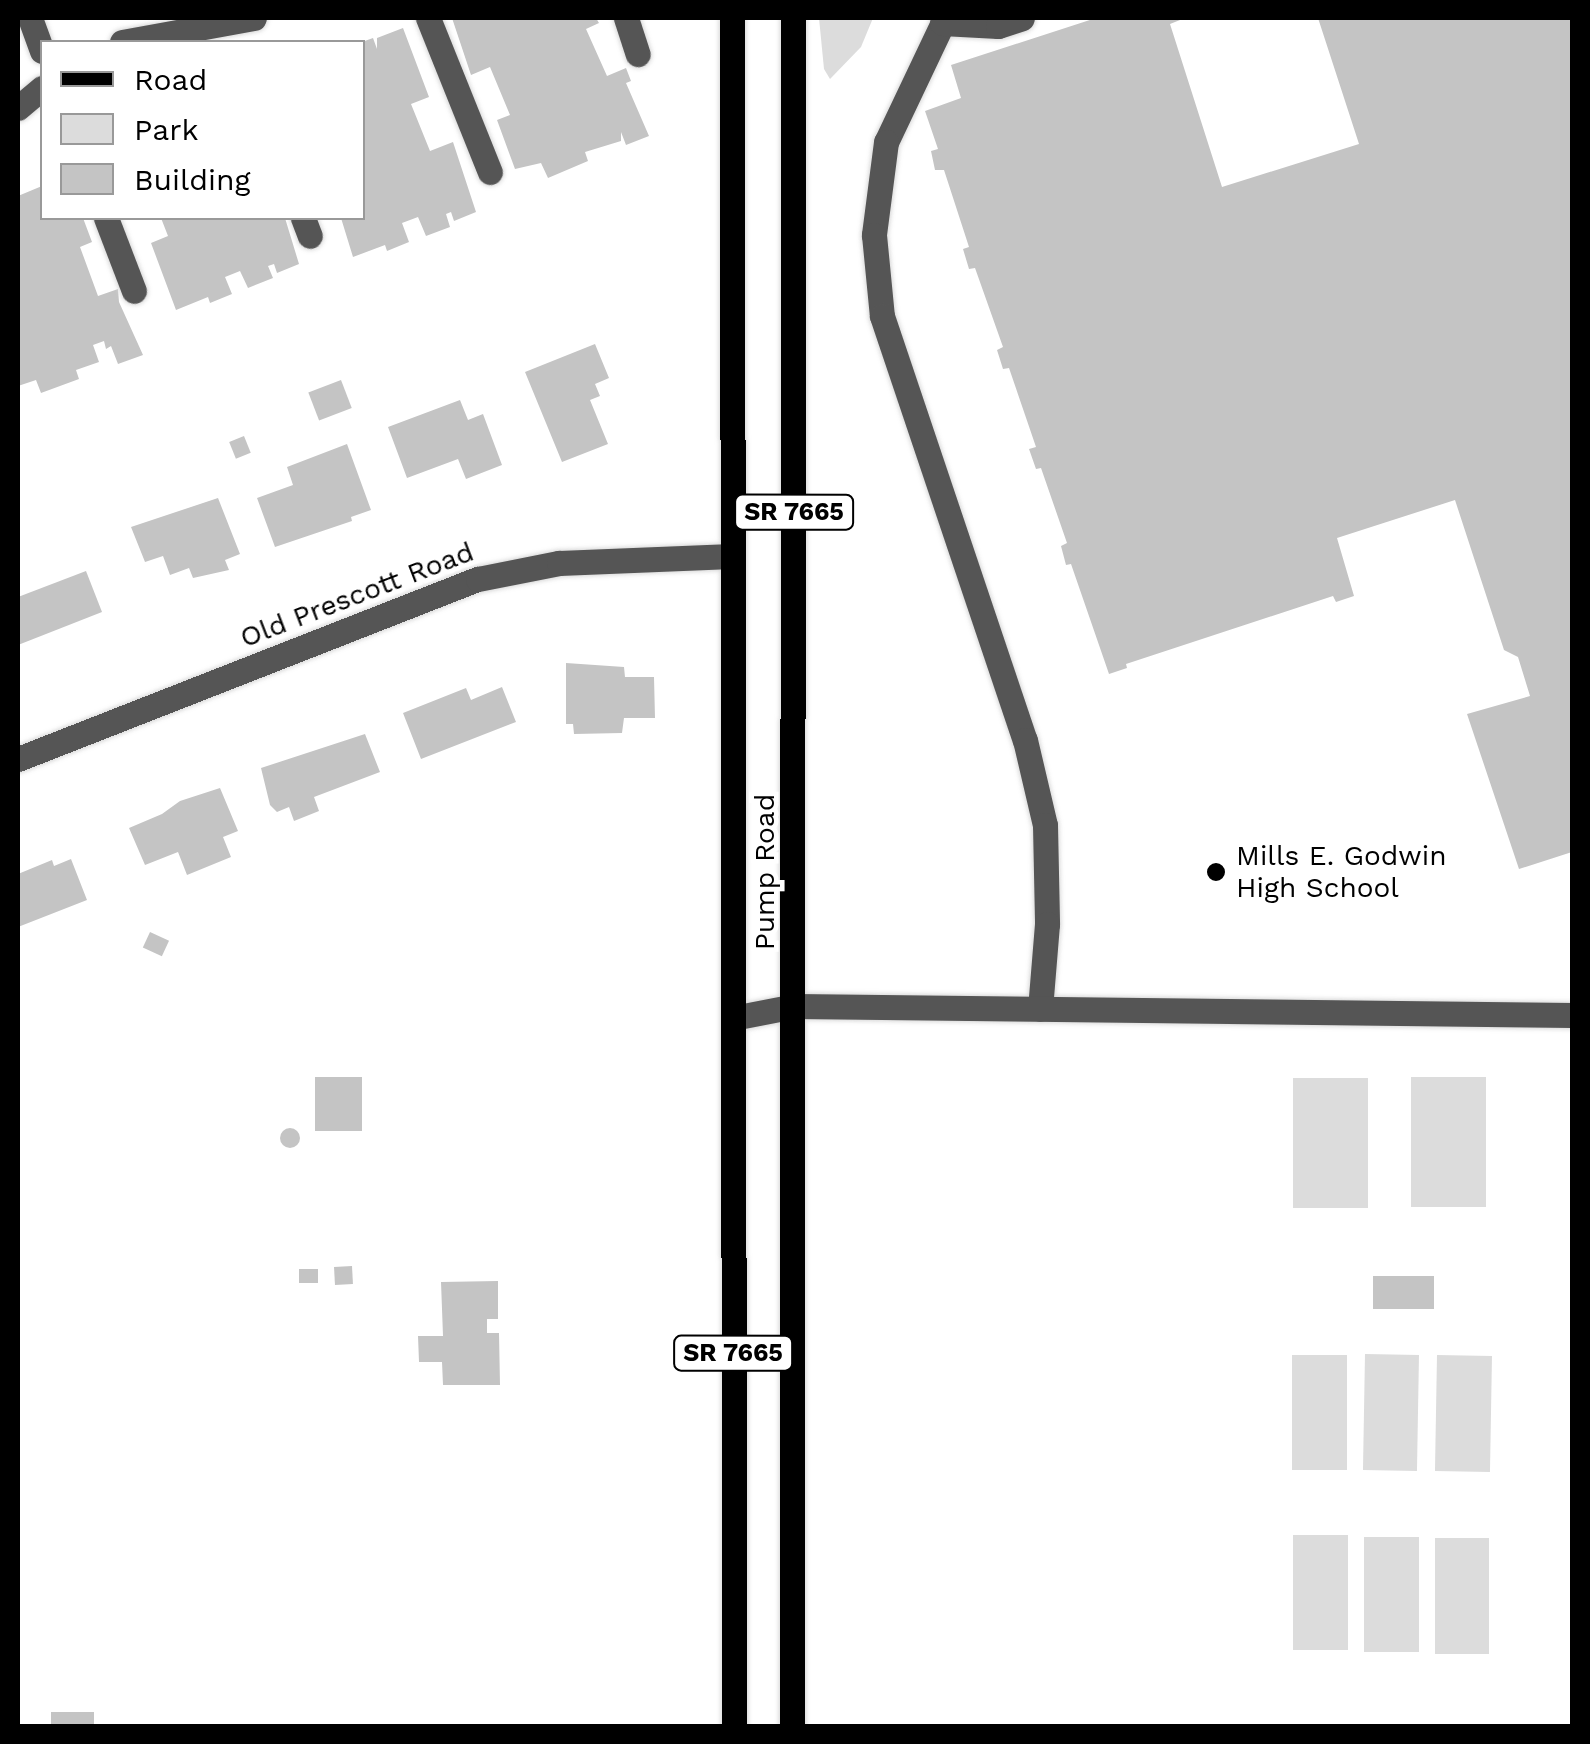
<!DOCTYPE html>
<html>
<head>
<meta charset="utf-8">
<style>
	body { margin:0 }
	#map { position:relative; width:1590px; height:1744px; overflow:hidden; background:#fff; font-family:"Work Sans",sans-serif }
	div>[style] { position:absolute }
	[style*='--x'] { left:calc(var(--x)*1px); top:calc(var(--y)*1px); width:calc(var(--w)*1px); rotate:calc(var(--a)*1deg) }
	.green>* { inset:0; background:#dcdcdc; transform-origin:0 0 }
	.building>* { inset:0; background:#c4c4c4; transform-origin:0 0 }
	.round { border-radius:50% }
	.roads { filter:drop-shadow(0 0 2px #dbdbdb) drop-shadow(0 0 2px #dbdbdb) }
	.minor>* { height:25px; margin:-12.5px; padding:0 12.5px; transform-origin:12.5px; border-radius:12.5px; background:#555 }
	.major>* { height:25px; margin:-12.5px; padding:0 12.5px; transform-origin:12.5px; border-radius:12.5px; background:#000 }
	.dots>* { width:28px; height:28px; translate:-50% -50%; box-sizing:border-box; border:5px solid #fff; border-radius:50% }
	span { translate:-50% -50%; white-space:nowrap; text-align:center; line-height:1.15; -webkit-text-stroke:9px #fff; paint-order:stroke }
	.shield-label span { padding:2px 8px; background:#fff; border:2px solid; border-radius:8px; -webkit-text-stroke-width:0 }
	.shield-label { font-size:25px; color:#000; font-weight:700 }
	.street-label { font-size:28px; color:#000 }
	.poi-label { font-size:28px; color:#000 }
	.left { translate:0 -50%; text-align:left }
	.frame { position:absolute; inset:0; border:20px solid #000; pointer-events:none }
	.legend { position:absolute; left:40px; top:40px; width:325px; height:180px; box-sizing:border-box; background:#fff; border:2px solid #999; margin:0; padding:12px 18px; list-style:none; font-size:30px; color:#000 }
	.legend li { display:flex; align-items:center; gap:20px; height:50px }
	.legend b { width:50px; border:2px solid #999 }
</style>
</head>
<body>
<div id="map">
	<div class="green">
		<div style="clip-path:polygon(819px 18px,873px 18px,861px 47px,830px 79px,824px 69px)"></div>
		<div style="left:1411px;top:1077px;width:75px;height:130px"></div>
		<div style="left:1368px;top:1078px;width:130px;height:75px;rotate:90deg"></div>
		<div style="left:1365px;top:1354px;width:54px;height:116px;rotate:1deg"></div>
		<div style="left:1292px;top:1355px;width:55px;height:115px"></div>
		<div style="left:1437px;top:1355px;width:55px;height:116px;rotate:1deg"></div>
		<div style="left:1293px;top:1535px;width:55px;height:115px"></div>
		<div style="left:1364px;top:1537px;width:55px;height:115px"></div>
		<div style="left:1435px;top:1538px;width:54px;height:116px"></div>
	</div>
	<div class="building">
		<div style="clip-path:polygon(452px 18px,596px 18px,599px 23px,586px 29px,607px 76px,626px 68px,631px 81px,626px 83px,649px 136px,626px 145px,621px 132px,621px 141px,585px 152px,588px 161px,548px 178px,541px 163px,515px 169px,497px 120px,510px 115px,490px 67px,471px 75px)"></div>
		<div style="clip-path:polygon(1096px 18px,1185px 18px,1170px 24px,1222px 187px,1359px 144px,1318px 18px,1572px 18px,1572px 852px,1519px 869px,1467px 714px,1530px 696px,1518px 657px,1504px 650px,1455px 500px,1337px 538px,1354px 596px,1336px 602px,1333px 596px,1126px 664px,1127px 668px,1109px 674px,1071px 564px,1066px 565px,1061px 546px,1067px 543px,1041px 468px,1036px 469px,1029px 449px,1036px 447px,1009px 368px,1003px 369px,997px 350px,1003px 347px,975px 268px,969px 269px,963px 249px,969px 247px,944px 170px,935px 170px,931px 151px,938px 149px,925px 111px,961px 98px,951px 65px)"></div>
		<div style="clip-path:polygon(403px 28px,429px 97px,411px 104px,430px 151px,453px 142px,476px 212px,454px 221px,451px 212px,446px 214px,450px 227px,426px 236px,418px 217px,402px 223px,409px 242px,387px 251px,385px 245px,353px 257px,341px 218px,362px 218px,362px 42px,373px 38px,377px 49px,377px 38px)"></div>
		<div style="clip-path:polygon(42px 186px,42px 218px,83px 218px,92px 242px,80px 247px,98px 296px,118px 289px,119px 302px,143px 355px,118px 364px,111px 346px,106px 349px,104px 341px,93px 345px,99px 362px,76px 370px,79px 379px,41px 393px,36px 380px,18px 386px,18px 196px)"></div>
		<div style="clip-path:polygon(161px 218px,285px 218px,299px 264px,277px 273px,274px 264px,268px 266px,273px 278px,248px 288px,240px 271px,225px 277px,232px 294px,210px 303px,208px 297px,176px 310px,151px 243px,168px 236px)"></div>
		<div style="clip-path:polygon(595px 344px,609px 378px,595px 384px,600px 396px,590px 400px,608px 444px,562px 462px,525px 372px)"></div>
		<div style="left:341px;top:380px;width:30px;height:35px;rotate:69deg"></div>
		<div style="clip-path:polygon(460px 400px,468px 420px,483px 414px,502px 465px,466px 479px,458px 459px,407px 478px,388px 427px)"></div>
		<div style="left:244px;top:436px;width:18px;height:16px;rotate:68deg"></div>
		<div style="clip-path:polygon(347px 444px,371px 510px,351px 517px,352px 521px,275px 547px,257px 498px,293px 485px,287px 467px)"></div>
		<div style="clip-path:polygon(218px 498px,240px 554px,225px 560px,229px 570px,193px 578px,189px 568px,170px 575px,163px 556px,145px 562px,131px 527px)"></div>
		<div style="clip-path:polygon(86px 571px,102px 612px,18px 645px,18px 597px)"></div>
		<div style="clip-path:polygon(566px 663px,624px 667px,625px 677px,654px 677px,655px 718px,624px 718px,622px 733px,574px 734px,573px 724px,566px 724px)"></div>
		<div style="clip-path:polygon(502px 687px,516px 722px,421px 759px,403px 713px,466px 688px,471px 700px)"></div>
		<div style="clip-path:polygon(365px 734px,380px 772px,314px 797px,319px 811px,294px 821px,289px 807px,277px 812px,270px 805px,261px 768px)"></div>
		<div style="clip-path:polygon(220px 788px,238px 831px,223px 837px,231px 857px,187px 875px,178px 852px,145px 865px,129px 828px,162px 814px,180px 801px)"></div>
		<div style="clip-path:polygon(71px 859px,87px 900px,18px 927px,18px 874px,52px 860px,54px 866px)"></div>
		<div style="left:150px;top:932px;width:21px;height:17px;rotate:25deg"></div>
		<div style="left:315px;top:1077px;width:47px;height:54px"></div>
		<div class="round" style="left:280px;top:1128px;width:20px;height:20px"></div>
		<div style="left:352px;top:1266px;width:18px;height:18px;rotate:87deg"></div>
		<div style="left:299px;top:1269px;width:19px;height:14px"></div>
		<div style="left:1373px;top:1276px;width:61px;height:33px"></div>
		<div style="clip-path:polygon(498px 1281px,498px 1319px,487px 1319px,487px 1333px,499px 1333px,500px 1385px,443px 1385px,442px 1362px,419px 1362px,418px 1336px,443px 1336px,441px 1282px)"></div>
		<div style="left:51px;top:1712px;width:43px;height:14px"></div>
	</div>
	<div class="roads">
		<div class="minor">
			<div style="--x:30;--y:18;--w:35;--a:70"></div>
			<div style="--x:428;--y:18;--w:166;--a:68.1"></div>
			<div style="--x:626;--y:18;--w:38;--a:72"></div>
			<div style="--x:945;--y:18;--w:137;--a:115.4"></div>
			<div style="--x:886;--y:142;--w:94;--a:97.4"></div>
			<div style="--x:874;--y:235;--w:81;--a:84.4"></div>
			<div style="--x:882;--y:316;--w:447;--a:71.4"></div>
			<div style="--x:1025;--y:740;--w:87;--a:76.8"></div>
			<div style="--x:1045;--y:825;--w:99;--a:88.8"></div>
			<div style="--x:1047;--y:924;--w:85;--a:94.7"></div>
			<div style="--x:942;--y:23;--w:56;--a:3.1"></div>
			<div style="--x:998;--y:26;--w:25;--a:-18"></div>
			<div style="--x:122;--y:42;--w:134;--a:-10.3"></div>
			<div style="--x:18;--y:108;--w:31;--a:-40"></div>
			<div style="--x:106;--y:218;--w:78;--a:69"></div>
			<div style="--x:303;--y:218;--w:19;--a:69"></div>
			<div style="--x:18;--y:759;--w:494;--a:-21.4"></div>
			<div style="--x:478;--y:579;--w:83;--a:-11.2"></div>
			<div style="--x:559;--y:563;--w:173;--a:-2.3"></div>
			<div style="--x:733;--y:1018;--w:63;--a:-11"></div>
			<div style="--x:795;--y:1006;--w:777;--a:0.66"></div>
		</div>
		<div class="major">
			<div style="--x:732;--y:18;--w:1708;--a:89.93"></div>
			<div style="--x:792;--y:1726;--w:1708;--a:-89.97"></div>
		</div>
	</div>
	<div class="dots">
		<div style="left:1216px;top:872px;background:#000"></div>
	</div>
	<div class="shield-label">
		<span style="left:794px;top:512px">SR 7665</span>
		<span style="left:733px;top:1353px">SR 7665</span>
	</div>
	<div class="street-label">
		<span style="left:357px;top:595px;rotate:-21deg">Old Prescott Road</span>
		<span style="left:765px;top:872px;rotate:-90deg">Pump Road</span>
	</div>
	<div class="poi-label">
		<span class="left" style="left:1236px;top:872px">Mills E. Godwin<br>High School</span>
	</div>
	<div class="frame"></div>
	<ul class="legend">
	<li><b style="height:12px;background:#000"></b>Road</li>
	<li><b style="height:28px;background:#dcdcdc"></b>Park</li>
	<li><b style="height:28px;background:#c4c4c4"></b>Building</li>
	</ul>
</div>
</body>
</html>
